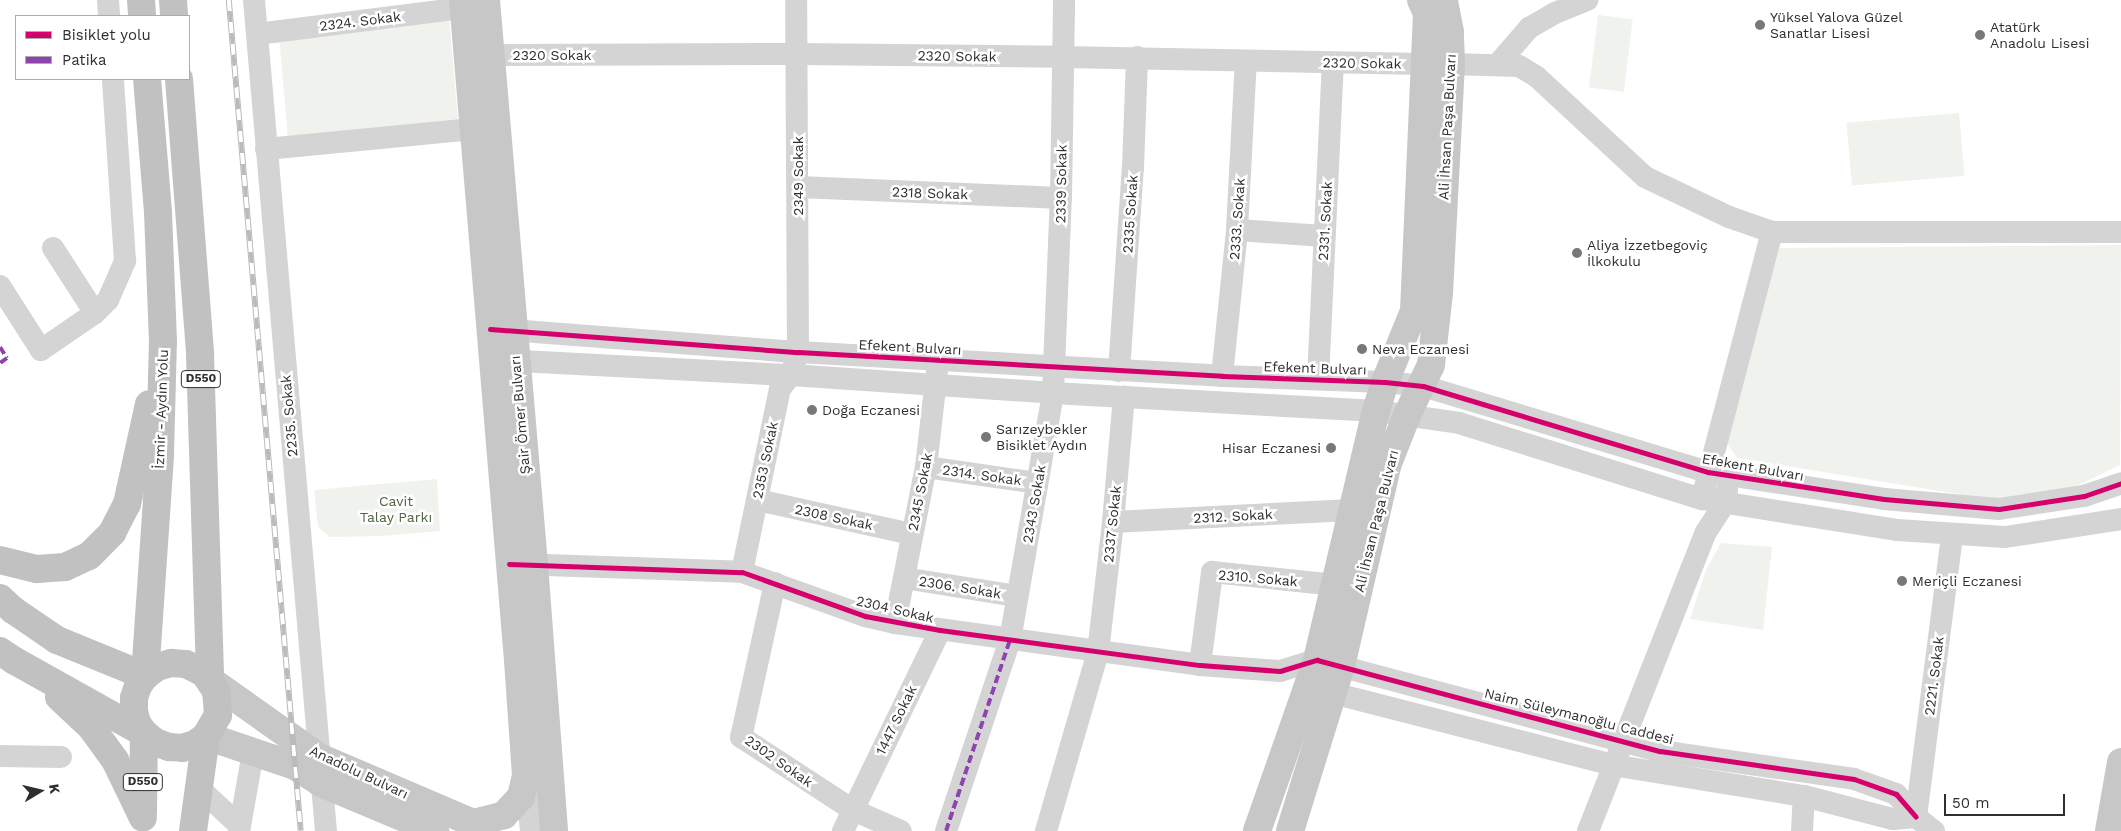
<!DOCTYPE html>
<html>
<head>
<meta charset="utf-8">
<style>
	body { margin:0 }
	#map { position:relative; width:2121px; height:831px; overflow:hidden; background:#fff; font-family:"Work Sans",sans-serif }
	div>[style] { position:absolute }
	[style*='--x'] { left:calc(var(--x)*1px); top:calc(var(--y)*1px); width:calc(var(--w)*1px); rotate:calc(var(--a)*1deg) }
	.green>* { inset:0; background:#f0f3ed; transform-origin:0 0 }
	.minor>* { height:22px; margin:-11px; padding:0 11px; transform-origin:11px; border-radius:11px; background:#d4d4d4 }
	.major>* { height:28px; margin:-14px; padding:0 14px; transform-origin:14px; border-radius:14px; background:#c7c7c7 }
	.highway>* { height:28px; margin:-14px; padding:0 14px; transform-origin:14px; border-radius:14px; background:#c1c1c1 }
	.rail>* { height:5.5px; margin-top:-2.75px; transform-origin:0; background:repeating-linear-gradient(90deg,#fff 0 11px,#bbb 0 22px); box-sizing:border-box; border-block:1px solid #bbb }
	.quiet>* { height:4px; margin-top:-2px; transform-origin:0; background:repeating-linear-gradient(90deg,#8e44ad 0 8px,transparent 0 12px) }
	.cycleway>* { height:5px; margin:-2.5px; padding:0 2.5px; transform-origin:2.5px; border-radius:2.5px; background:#d6006c }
	.dots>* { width:14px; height:14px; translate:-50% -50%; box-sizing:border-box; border:2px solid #fff; border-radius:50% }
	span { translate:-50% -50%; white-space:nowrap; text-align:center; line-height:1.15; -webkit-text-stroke:5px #fff; paint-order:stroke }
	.shield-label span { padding:1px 4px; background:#fff; border:1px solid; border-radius:4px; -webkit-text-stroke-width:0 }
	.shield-label { font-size:12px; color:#2f2f2f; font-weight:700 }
	.poi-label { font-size:14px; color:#2f2f2f }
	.left { translate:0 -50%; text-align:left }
	.right { translate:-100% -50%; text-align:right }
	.street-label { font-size:14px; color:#2f2f2f }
	.park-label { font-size:14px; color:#4f6541 }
	.legend { position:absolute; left:15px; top:15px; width:175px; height:65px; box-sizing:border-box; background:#fff; border:1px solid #acacac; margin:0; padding:6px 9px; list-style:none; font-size:15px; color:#2f2f2f }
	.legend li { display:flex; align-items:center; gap:10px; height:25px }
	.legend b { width:25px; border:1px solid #acacac }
	.north { position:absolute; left:15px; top:766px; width:50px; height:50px; -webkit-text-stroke:4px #fff; paint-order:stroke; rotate:81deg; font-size:14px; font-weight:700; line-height:20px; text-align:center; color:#2f2f2f }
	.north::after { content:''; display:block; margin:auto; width:18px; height:22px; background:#2f2f2f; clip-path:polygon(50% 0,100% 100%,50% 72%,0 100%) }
	.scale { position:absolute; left:1944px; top:794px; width:121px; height:22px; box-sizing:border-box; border:2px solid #2f2f2f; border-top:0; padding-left:6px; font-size:15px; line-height:18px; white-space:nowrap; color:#2f2f2f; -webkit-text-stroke:4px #fff; paint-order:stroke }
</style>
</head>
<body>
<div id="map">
	<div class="green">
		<div style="left:1598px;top:15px;width:35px;height:73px;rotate:7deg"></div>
		<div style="left:449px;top:17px;width:109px;height:171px;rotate:85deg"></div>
		<div style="left:1959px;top:113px;width:63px;height:113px;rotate:85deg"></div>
		<div style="clip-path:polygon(2121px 245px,2120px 465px,2076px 486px,2018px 499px,1983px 498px,1737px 458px,1725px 440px,1775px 248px)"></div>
		<div style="clip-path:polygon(437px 479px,440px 531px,382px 536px,330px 537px,318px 527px,314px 490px)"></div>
		<div style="clip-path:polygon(1721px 543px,1772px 547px,1763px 630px,1690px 619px,1706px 570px)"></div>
	</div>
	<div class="minor">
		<div style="--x:108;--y:0;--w:16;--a:86"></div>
		<div style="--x:254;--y:0;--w:834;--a:85.05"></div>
		<div style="--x:257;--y:34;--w:208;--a:-7.2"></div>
		<div style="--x:490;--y:55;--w:307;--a:-0.2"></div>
		<div style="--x:797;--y:54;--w:266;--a:0.6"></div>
		<div style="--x:1063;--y:57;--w:362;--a:1.1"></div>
		<div style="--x:1451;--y:64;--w:68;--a:1.7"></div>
		<div style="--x:1519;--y:66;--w:21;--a:31"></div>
		<div style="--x:1537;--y:77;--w:147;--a:42.8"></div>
		<div style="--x:1645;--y:177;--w:93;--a:25.5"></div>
		<div style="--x:1729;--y:217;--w:46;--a:19.2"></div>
		<div style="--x:1772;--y:232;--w:349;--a:0"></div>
		<div style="--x:1498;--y:64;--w:48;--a:-49.3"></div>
		<div style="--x:1529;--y:28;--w:30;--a:-30"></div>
		<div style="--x:1555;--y:13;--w:35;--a:-22"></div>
		<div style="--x:266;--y:149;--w:208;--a:-5.5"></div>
		<div style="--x:799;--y:187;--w:262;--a:2.4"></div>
		<div style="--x:1237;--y:230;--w:87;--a:3.9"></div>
		<div style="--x:53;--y:248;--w:77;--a:57.1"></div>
		<div style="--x:95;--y:313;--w:18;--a:-45"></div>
		<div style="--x:108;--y:300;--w:43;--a:-66.4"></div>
		<div style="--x:125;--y:261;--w:182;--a:-93.8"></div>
		<div style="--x:0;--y:286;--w:76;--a:57.4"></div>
		<div style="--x:41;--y:350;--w:65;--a:-34.4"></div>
		<div style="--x:497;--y:329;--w:302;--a:4.4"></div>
		<div style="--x:798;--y:352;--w:425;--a:3.2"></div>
		<div style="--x:1222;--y:376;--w:163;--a:2.1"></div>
		<div style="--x:1385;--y:382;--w:38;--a:6"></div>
		<div style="--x:1423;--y:386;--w:298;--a:16.8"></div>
		<div style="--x:1708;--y:472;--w:178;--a:8.7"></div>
		<div style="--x:1884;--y:499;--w:115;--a:5"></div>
		<div style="--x:1999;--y:509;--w:86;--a:-8.7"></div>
		<div style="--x:2084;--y:496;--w:39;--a:-19"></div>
		<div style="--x:501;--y:360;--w:290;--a:3"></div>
		<div style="--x:791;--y:375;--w:263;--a:3.9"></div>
		<div style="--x:1053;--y:393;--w:324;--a:3.2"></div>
		<div style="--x:1376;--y:411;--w:84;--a:8.2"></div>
		<div style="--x:1459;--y:423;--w:255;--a:17.4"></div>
		<div style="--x:1702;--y:499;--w:197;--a:9"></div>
		<div style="--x:1897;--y:530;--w:108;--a:3.7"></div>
		<div style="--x:2005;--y:537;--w:117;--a:-8.8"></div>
		<div style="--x:1119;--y:371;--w:203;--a:-86.1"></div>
		<div style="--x:1133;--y:168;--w:111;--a:-87.9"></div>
		<div style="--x:1222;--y:376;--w:147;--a:-84.1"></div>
		<div style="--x:1237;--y:230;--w:169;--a:-87"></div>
		<div style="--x:1318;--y:379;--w:316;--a:-87.3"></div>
		<div style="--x:926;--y:467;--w:112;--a:8.2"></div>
		<div style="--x:1705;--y:487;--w:264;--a:-75.3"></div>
		<div style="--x:757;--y:500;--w:159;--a:12.4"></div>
		<div style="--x:1113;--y:522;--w:239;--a:-2.9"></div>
		<div style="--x:517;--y:564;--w:225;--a:2"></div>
		<div style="--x:742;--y:572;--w:131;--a:19.7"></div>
		<div style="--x:865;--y:616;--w:31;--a:13"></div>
		<div style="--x:895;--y:623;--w:308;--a:7.8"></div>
		<div style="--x:1200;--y:665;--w:80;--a:4.3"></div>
		<div style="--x:1280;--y:671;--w:39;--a:-17"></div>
		<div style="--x:1317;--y:660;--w:355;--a:14.9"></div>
		<div style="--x:1660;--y:751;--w:196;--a:8.2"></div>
		<div style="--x:1854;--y:779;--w:45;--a:19.7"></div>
		<div style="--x:1896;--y:794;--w:30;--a:49"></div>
		<div style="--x:742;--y:572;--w:187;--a:-78.3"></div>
		<div style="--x:780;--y:389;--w:18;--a:-52"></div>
		<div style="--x:791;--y:375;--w:24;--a:-73"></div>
		<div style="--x:798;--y:352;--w:352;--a:-90.3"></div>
		<div style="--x:904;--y:578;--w:114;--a:9.1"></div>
		<div style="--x:775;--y:583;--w:158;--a:102.4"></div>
		<div style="--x:741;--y:737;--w:134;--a:33.1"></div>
		<div style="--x:853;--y:810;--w:52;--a:23.6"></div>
		<div style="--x:895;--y:623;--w:159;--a:-78.8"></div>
		<div style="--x:926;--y:467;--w:98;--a:-83.5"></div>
		<div style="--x:1200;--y:665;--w:94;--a:-82.6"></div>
		<div style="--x:1212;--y:572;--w:124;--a:6"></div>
		<div style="--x:1317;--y:689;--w:305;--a:14.4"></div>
		<div style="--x:1612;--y:765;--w:194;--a:9.2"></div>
		<div style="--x:1804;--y:796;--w:92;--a:14.5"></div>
		<div style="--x:1893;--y:819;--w:23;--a:-5"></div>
		<div style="--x:1916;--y:817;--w:23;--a:38"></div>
		<div style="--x:0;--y:756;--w:61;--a:0.9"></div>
		<div style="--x:526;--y:779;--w:52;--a:84.5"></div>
		<div style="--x:199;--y:788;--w:56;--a:42.8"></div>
		<div style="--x:240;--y:826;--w:5;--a:101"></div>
		<div style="--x:1916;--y:817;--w:284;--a:-82.7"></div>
		<div style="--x:240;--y:826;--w:75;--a:-80"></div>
		<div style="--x:843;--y:831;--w:223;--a:-64.2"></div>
		<div style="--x:946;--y:831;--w:201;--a:-71.5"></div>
		<div style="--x:1010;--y:640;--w:251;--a:-80.1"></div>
		<div style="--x:1053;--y:393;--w:195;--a:-87.7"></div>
		<div style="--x:1061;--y:198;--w:198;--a:-89.1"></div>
		<div style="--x:1046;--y:831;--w:186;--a:-73.8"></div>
		<div style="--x:1098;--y:652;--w:131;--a:-83.4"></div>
		<div style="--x:1113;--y:522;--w:126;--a:-85"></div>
		<div style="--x:1588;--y:831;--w:321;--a:-68.5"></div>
		<div style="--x:1706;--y:532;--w:35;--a:-57"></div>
		<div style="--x:1725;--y:503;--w:13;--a:-81"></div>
		<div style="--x:1802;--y:831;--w:35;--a:-87"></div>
	</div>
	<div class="major">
		<div style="--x:486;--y:0;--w:566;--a:85.14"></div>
		<div style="--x:534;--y:564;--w:268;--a:85.7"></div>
		<div style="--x:210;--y:680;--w:133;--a:35.2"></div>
		<div style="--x:319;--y:757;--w:168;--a:23.2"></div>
		<div style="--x:473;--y:823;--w:32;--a:-14"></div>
		<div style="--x:504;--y:815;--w:25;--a:-47"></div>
		<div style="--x:521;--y:797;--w:23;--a:-77"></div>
		<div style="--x:526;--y:775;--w:115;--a:-94"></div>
		<div style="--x:518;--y:660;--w:662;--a:-94.76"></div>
		<div style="--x:206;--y:736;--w:94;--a:18.6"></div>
		<div style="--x:295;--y:766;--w:31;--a:33"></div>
		<div style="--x:321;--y:783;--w:124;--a:22.8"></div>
		<div style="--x:1257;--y:831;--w:181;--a:-70.7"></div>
		<div style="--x:1317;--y:660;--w:256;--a:-76.7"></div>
		<div style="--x:1376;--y:411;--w:30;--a:-73"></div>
		<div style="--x:1385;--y:382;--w:77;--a:-67.8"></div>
		<div style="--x:1414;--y:311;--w:298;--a:-87.5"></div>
		<div style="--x:1427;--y:13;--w:14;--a:-115"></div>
		<div style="--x:1290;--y:831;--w:173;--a:-72.8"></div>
		<div style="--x:1341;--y:666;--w:205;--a:-77"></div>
		<div style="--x:1387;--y:466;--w:55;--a:-68.6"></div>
		<div style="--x:1407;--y:415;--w:55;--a:-64.4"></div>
		<div style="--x:1431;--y:365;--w:72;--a:-83.7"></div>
		<div style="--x:1439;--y:293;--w:229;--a:-87"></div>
		<div style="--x:1451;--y:64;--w:32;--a:-92"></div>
		<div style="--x:1450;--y:32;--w:33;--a:-101"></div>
		<div style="--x:2109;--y:831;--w:70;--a:-80.1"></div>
	</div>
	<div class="highway">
		<div style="--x:141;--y:0;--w:16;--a:86"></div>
		<div style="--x:173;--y:0;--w:16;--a:86"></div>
		<div style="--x:179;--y:79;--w:277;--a:85.6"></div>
		<div style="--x:200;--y:355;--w:325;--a:88.2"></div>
		<div style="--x:0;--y:560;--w:38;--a:14"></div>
		<div style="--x:37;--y:569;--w:28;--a:-4"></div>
		<div style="--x:65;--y:567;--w:26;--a:-25"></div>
		<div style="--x:89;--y:556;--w:33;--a:-45"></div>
		<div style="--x:112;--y:533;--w:33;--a:-63"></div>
		<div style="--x:127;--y:504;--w:102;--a:-77.6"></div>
		<div style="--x:0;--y:598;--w:18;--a:43"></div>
		<div style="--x:13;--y:610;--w:53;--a:34.3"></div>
		<div style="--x:57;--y:640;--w:95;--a:22.2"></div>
		<div style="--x:0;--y:651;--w:18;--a:34"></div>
		<div style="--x:15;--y:661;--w:148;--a:29.2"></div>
		<div style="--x:144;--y:733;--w:14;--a:39"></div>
		<div style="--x:155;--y:742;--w:15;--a:20"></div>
		<div style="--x:169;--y:747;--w:13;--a:4"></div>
		<div style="--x:182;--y:748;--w:14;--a:-17"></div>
		<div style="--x:195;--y:744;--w:14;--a:-36"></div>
		<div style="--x:145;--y:676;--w:15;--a:-37"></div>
		<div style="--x:157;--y:667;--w:15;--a:-16"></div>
		<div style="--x:171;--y:663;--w:15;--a:4"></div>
		<div style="--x:186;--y:664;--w:20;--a:27"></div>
		<div style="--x:204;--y:673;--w:22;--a:56"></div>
		<div style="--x:216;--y:691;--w:24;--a:85"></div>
		<div style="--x:218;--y:715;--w:24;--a:120"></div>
		<div style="--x:206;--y:736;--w:96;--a:97.8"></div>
		<div style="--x:59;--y:697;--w:44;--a:43.2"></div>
		<div style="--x:91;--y:727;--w:41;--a:54"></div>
		<div style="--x:115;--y:760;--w:64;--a:64.2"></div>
		<div style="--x:144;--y:733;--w:12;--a:-125"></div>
		<div style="--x:137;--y:723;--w:12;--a:-104"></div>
		<div style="--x:134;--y:711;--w:13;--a:-90"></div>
		<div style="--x:134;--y:698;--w:13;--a:-72"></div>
		<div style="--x:138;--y:686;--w:12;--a:-55"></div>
		<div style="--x:145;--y:676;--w:223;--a:-86.1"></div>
		<div style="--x:160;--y:454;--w:112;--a:-88.5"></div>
		<div style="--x:163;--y:342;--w:130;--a:-92.2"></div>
		<div style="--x:158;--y:212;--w:133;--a:-94.7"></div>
		<div style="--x:143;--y:812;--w:79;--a:-89.3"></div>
	</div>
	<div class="rail">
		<div style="--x:229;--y:0;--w:834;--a:85.05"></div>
	</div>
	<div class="quiet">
		<div style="--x:0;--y:347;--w:13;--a:58"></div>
		<div style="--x:7;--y:358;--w:9;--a:144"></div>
		<div style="--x:946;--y:831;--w:201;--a:-71.5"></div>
	</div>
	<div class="cycleway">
		<div style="--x:490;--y:329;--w:309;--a:4.3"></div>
		<div style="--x:798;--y:352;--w:425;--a:3.2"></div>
		<div style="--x:1222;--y:376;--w:163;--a:2.1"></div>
		<div style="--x:1385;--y:382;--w:38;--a:6"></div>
		<div style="--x:1423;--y:386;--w:298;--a:16.8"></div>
		<div style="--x:1708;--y:472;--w:178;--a:8.7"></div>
		<div style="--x:1884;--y:499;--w:115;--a:5"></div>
		<div style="--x:1999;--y:509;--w:86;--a:-8.7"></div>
		<div style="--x:2084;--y:496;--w:39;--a:-19"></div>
		<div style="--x:509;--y:564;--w:233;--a:2"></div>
		<div style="--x:742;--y:572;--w:131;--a:19.7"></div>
		<div style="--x:865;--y:616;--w:76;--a:10.6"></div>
		<div style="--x:940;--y:630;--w:262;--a:7.7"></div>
		<div style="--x:1200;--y:665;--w:80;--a:4.3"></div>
		<div style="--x:1280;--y:671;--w:39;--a:-17"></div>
		<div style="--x:1317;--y:660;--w:355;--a:14.9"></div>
		<div style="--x:1660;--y:751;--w:196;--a:8.2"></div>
		<div style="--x:1854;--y:779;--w:45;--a:19.7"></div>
		<div style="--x:1896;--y:794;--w:30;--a:49"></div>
	</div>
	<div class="dots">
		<div style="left:1760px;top:25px;background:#787878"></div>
		<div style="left:1980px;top:35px;background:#787878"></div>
		<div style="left:1577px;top:253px;background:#787878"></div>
		<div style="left:1362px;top:349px;background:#787878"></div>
		<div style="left:812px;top:410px;background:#787878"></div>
		<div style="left:986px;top:437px;background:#787878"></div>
		<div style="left:1331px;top:448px;background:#787878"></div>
		<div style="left:1902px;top:581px;background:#787878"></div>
	</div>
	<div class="shield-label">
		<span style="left:201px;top:379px">D550</span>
		<span style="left:143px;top:782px">D550</span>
	</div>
	<div class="poi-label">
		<span class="left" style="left:1770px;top:25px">Yüksel Yalova Güzel<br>Sanatlar Lisesi</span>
		<span class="left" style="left:1990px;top:35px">Atatürk<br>Anadolu Lisesi</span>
		<span class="left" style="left:1587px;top:253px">Aliya İzzetbegoviç<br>İlkokulu</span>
		<span class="left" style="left:1372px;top:349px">Neva Eczanesi</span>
		<span class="left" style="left:822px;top:410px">Doğa Eczanesi</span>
		<span class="left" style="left:996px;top:437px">Sarızeybekler<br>Bisiklet Aydın</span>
		<span class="right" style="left:1321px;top:448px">Hisar Eczanesi</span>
		<span class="left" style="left:1912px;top:581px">Meriçli Eczanesi</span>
	</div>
	<div class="street-label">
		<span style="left:360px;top:21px;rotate:-7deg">2324. Sokak</span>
		<span style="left:552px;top:55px">2320 Sokak</span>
		<span style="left:957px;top:56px;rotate:1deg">2320 Sokak</span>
		<span style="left:1362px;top:63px;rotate:1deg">2320 Sokak</span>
		<span style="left:1447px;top:127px;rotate:-87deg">Ali İhsan Paşa Bulvarı</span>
		<span style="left:798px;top:176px;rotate:-90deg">2349 Sokak</span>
		<span style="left:1061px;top:184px;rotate:-89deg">2339 Sokak</span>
		<span style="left:930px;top:193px;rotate:2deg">2318 Sokak</span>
		<span style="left:1130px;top:214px;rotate:-86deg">2335 Sokak</span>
		<span style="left:1237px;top:219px;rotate:-86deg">2333. Sokak</span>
		<span style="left:1325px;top:221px;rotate:-87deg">2331. Sokak</span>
		<span style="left:910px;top:347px;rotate:3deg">Efekent Bulvarı</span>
		<span style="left:1315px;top:368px;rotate:2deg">Efekent Bulvarı</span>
		<span style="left:161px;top:409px;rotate:-88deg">İzmir - Aydın Yolu</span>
		<span style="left:520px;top:415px;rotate:-95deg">Şair Ömer Bulvarı</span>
		<span style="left:289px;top:416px;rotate:-95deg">2235. Sokak</span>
		<span style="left:765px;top:460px;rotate:-78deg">2353 Sokak</span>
		<span style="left:1753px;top:467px;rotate:10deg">Efekent Bulvarı</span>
		<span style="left:982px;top:475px;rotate:8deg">2314. Sokak</span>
		<span style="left:920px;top:492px;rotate:-79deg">2345 Sokak</span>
		<span style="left:1034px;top:504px;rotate:-80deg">2343 Sokak</span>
		<span style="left:1233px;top:516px;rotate:-3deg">2312. Sokak</span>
		<span style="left:834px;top:517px;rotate:12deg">2308 Sokak</span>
		<span style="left:1376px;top:521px;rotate:-76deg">Ali İhsan Paşa Bulvarı</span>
		<span style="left:1112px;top:524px;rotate:-84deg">2337 Sokak</span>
		<span style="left:1258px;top:578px;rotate:5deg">2310. Sokak</span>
		<span style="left:960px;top:587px;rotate:9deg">2306. Sokak</span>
		<span style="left:895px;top:609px;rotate:13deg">2304 Sokak</span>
		<span style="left:1934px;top:676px;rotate:-83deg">2221. Sokak</span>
		<span style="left:1579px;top:716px;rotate:14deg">Naim Süleymanoğlu Caddesi</span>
		<span style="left:896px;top:720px;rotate:-64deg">1447 Sokak</span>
		<span style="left:779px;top:761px;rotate:35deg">2302 Sokak</span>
		<span style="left:359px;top:772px;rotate:25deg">Anadolu Bulvarı</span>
	</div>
	<div class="park-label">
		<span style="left:396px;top:509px">Cavit<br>Talay Parkı</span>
	</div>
	<ul class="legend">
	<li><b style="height:6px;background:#d6006c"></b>Bisiklet yolu</li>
	<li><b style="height:6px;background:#8e44ad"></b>Patika</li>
	</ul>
	<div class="north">K</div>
	<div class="scale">50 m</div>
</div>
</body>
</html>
